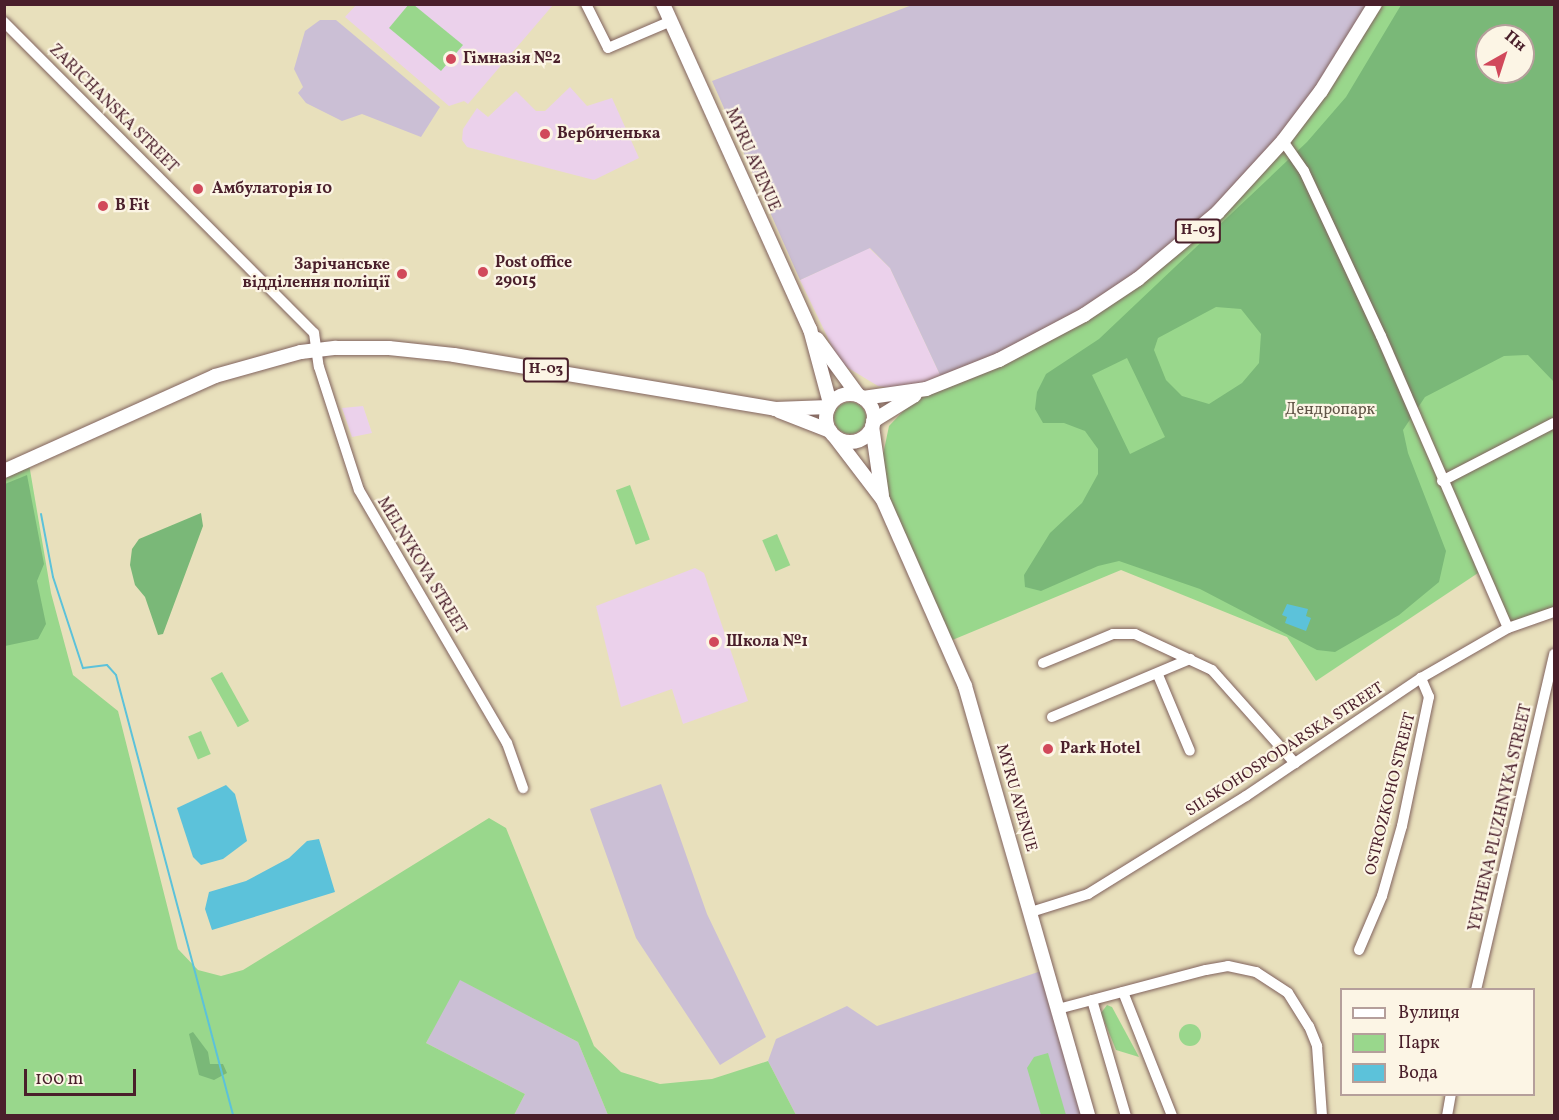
<!DOCTYPE html>
<html>
<head>
<meta charset="utf-8">
<style>
	body { margin:0 }
	#map { position:relative; width:1559px; height:1120px; overflow:hidden; background:#e8e0bc; font-family:Vollkorn,serif }
	div>[style] { position:absolute }
	[style*='--x'] { left:calc(var(--x)*1px); top:calc(var(--y)*1px); width:calc(var(--w)*1px); rotate:calc(var(--a)*1deg) }
	.built>* { inset:0; background:#ebd1eb }
	.industrial>* { inset:0; background:#cbbfd5 }
	.green>* { inset:0; background:#99d78c; transform-origin:0 0 }
	.round { border-radius:50% }
	.forest>* { inset:0; background:#7ab878 }
	.water>* { inset:0; background:#5cc2da }
	.stream>* { height:2px; margin:-1px; padding:0 1px; transform-origin:1px; border-radius:1px; background:#5cc2da }
	.roads { filter:drop-shadow(0 0 2px #81635e) drop-shadow(0 0 2px #81635e) }
	.minor>* { height:10px; margin:-5px; padding:0 5px; transform-origin:5px; border-radius:5px; background:#fff }
	.major>* { height:14px; margin:-7px; padding:0 7px; transform-origin:7px; border-radius:7px; background:#fff }
	.major>.ring { margin:-7px; padding:0; box-sizing:content-box; background:none; border:14px solid #fff; border-radius:50% }
	.dots>* { width:16px; height:16px; translate:-50% -50%; box-sizing:border-box; border:3px solid #fcf5e5; border-radius:50% }
	span { translate:-50% -50%; white-space:nowrap; text-align:center; line-height:1.15; -webkit-text-stroke:4.5px #fcf5e5; paint-order:stroke }
	.shield-label span { padding:2px 4px; background:#fcf5e5; border:2px solid; border-radius:4px; -webkit-text-stroke-width:0 }
	.shield-label { font-size:15px; color:#4a1f2b; font-weight:700 }
	.poi-label { font-size:16px; color:#4a1f2b; font-weight:700 }
	.left { translate:0 -50%; text-align:left }
	.right { translate:-100% -50%; text-align:right }
	.street-label { font-size:16px; color:#4a1f2b }
	.park-label { font-size:16px; color:#625648 }
	.frame { position:absolute; inset:0; border:6px solid #4a1f2b; pointer-events:none }
	.legend { position:absolute; left:1340px; top:988px; width:195px; height:108px; box-sizing:border-box; background:#fcf5e5; border:2px solid #b59f9b; margin:0; padding:8px 10px; list-style:none; font-size:18px; color:#4a1f2b }
	.legend li { display:flex; align-items:center; gap:12px; height:30px }
	.legend b { width:30px; border:2px solid #b59f9b }
	.north { position:absolute; left:1475px; top:24px; width:60px; height:60px; box-sizing:border-box; background:#fcf5e5; border:2px solid #b59f9b; border-radius:50%; rotate:39deg; font-size:16px; font-weight:700; line-height:24px; text-align:center; color:#4a1f2b }
	.north::after { content:''; display:block; margin:auto; width:21px; height:27px; background:#d1495b; clip-path:polygon(50% 0,100% 100%,50% 72%,0 100%) }
	.scale { position:absolute; left:24px; top:1069px; width:112px; height:27px; box-sizing:border-box; border:3px solid #4a1f2b; border-top:0; padding-left:8px; font-size:18px; line-height:21px; white-space:nowrap; color:#4a1f2b; -webkit-text-stroke:4px #fcf5e5; paint-order:stroke }
</style>
</head>
<body>
<div id="map">
	<div class="built">
		<div style="clip-path:polygon(356px 5px,553px 5px,468px 104px,464px 101px,449px 106px,345px 17px)"></div>
		<div style="clip-path:polygon(570px 87px,587px 106px,612px 98px,639px 158px,594px 180px,467px 147px,462px 140px,463px 129px,477px 108px,488px 117px,516px 91px,536px 111px,545px 111px)"></div>
		<div style="clip-path:polygon(869px 248px,890px 268px,942px 379px,904px 390px,878px 386px,840px 363px,800px 280px)"></div>
		<div style="clip-path:polygon(363px 406px,372px 433px,352px 437px,342px 408px)"></div>
		<div style="clip-path:polygon(695px 568px,704px 573px,748px 701px,683px 724px,672px 689px,621px 707px,596px 606px)"></div>
	</div>
	<div class="industrial">
		<div style="clip-path:polygon(912px 5px,1371px 5px,1281px 139px,1216px 210px,1136px 276px,1053px 329px,942px 379px,890px 268px,870px 248px,800px 280px,712px 81px)"></div>
		<div style="clip-path:polygon(320px 20px,336px 20px,440px 107px,421px 137px,362px 114px,342px 121px,306px 103px,298px 93px,303px 87px,294px 69px,305px 31px)"></div>
		<div style="clip-path:polygon(661px 784px,707px 914px,766px 1037px,720px 1065px,636px 938px,590px 809px)"></div>
		<div style="clip-path:polygon(1044px 970px,1084px 1115px,796px 1115px,768px 1061px,776px 1039px,847px 1006px,877px 1026px)"></div>
		<div style="clip-path:polygon(459px 979px,578px 1042px,608px 1115px,514px 1115px,525px 1094px,426px 1043px)"></div>
	</div>
	<div class="green">
		<div style="clip-path:polygon(409px 4px,414px 5px,463px 45px,441px 71px,389px 28px)"></div>
		<div style="clip-path:polygon(evenodd,1379px 5px,1554px 5px,1554px 609px,1509px 624px,1484px 569px,1316px 681px,1287px 637px,1121px 570px,950px 641px,886px 499px,880px 469px,889px 426px,910px 404px,927px 392px,1056px 335px,1221px 214px,1379px 5px,1487px 36px,1523px 36px,1523px 72px,1487px 72px,1487px 36px)"></div>
		<div class="round" style="left:834px;top:402px;width:32px;height:32px"></div>
		<div style="clip-path:polygon(29px 464px,51px 593px,73px 675px,118px 711px,178px 949px,198px 970px,221px 976px,243px 970px,489px 818px,506px 828px,594px 1046px,621px 1072px,660px 1084px,712px 1079px,768px 1061px,796px 1115px,608px 1115px,578px 1042px,460px 980px,426px 1043px,525px 1094px,514px 1115px,5px 1116px,4px 475px)"></div>
		<div style="left:630px;top:485px;width:58px;height:15px;rotate:70deg"></div>
		<div style="left:777px;top:534px;width:34px;height:16px;rotate:67deg"></div>
		<div style="left:222px;top:672px;width:56px;height:13px;rotate:61deg"></div>
		<div style="left:201px;top:731px;width:25px;height:14px;rotate:67deg"></div>
		<div style="clip-path:polygon(1107px 1005px,1112px 1007px,1139px 1057px,1116px 1050px,1101px 1013px)"></div>
		<div class="round" style="left:1179px;top:1024px;width:22px;height:22px"></div>
		<div style="clip-path:polygon(1048px 1053px,1066px 1115px,1041px 1115px,1027px 1068px,1034px 1057px)"></div>
	</div>
	<div class="forest">
		<div style="clip-path:polygon(evenodd,1401px 5px,1554px 5px,1554px 382px,1528px 355px,1504px 356px,1425px 397px,1403px 430px,1408px 453px,1446px 551px,1439px 582px,1399px 615px,1335px 652px,1317px 650px,1200px 589px,1119px 561px,1098px 566px,1041px 591px,1025px 587px,1024px 575px,1050px 533px,1082px 503px,1098px 474px,1098px 449px,1085px 431px,1064px 423px,1043px 423px,1035px 409px,1037px 392px,1046px 374px,1099px 339px,1307px 142px,1346px 97px,1401px 5px,1487px 36px,1523px 36px,1523px 72px,1487px 72px,1487px 36px,1401px 5px,1216px 307px,1241px 309px,1261px 334px,1259px 363px,1242px 383px,1209px 404px,1182px 396px,1166px 380px,1154px 350px,1158px 338px,1216px 307px,1401px 5px,1127px 358px,1165px 437px,1130px 454px,1092px 375px,1127px 358px)"></div>
		<div style="clip-path:polygon(27px 475px,44px 564px,37px 581px,46px 624px,38px 639px,5px 646px,5px 484px)"></div>
		<div style="clip-path:polygon(201px 513px,203px 526px,163px 634px,158px 635px,145px 597px,135px 585px,130px 565px,132px 549px,139px 539px)"></div>
		<div style="clip-path:polygon(193px 1032px,208px 1052px,210px 1064px,223px 1064px,227px 1073px,214px 1080px,199px 1075px,189px 1034px)"></div>
	</div>
	<div class="water">
		<div style="clip-path:polygon(1287px 604px,1308px 609px,1306px 616px,1311px 618px,1306px 631px,1285px 623px,1287px 617px,1282px 615px)"></div>
		<div style="clip-path:polygon(226px 785px,235px 794px,247px 841px,223px 859px,201px 865px,193px 857px,177px 808px)"></div>
		<div style="clip-path:polygon(319px 839px,335px 892px,212px 930px,205px 909px,209px 892px,246px 881px,289px 858px,307px 841px)"></div>
	</div>
	<div class="stream">
		<div style="--x:41;--y:514;--w:64;--a:79.2"></div>
		<div style="--x:53;--y:577;--w:96;--a:71.8"></div>
		<div style="--x:83;--y:668;--w:24;--a:-7"></div>
		<div style="--x:107;--y:665;--w:13;--a:48"></div>
		<div style="--x:116;--y:675;--w:456;--a:75.1"></div>
	</div>
	<div class="roads">
		<div class="minor">
			<div style="--x:586;--y:4;--w:49;--a:63.4"></div>
			<div style="--x:608;--y:48;--w:69;--a:-23.2"></div>
			<div style="--x:4;--y:22;--w:439;--a:45.1"></div>
			<div style="--x:314;--y:333;--w:34;--a:82"></div>
			<div style="--x:319;--y:367;--w:129;--a:72"></div>
			<div style="--x:359;--y:490;--w:293;--a:59.7"></div>
			<div style="--x:507;--y:743;--w:48;--a:70.4"></div>
			<div style="--x:1283;--y:141;--w:37;--a:55"></div>
			<div style="--x:1304;--y:171;--w:182;--a:65"></div>
			<div style="--x:1381;--y:336;--w:318;--a:66.5"></div>
			<div style="--x:1442;--y:481;--w:126;--a:-27.4"></div>
			<div style="--x:1043;--y:663;--w:76;--a:-22.5"></div>
			<div style="--x:1113;--y:634;--w:22;--a:0"></div>
			<div style="--x:1135;--y:634;--w:85;--a:25.1"></div>
			<div style="--x:1212;--y:670;--w:125;--a:48.3"></div>
			<div style="--x:1158;--y:675;--w:82;--a:67.2"></div>
			<div style="--x:1052;--y:717;--w:150;--a:-22.8"></div>
			<div style="--x:1031;--y:912;--w:60;--a:-17.5"></div>
			<div style="--x:1088;--y:894;--w:186;--a:-31.8"></div>
			<div style="--x:1246;--y:796;--w:211;--a:-34"></div>
			<div style="--x:1421;--y:678;--w:100;--a:-29.9"></div>
			<div style="--x:1508;--y:628;--w:49;--a:-19.2"></div>
			<div style="--x:1359;--y:950;--w:59;--a:-66.9"></div>
			<div style="--x:1382;--y:896;--w:73;--a:-74.1"></div>
			<div style="--x:1402;--y:826;--w:132;--a:-78.2"></div>
			<div style="--x:1429;--y:697;--w:21;--a:-113"></div>
			<div style="--x:1476;--y:990;--w:345;--a:-76.9"></div>
			<div style="--x:1123;--y:992;--w:133;--a:68.4"></div>
			<div style="--x:1092;--y:1000;--w:121;--a:73.7"></div>
			<div style="--x:1058;--y:1009;--w:153;--a:-14.8"></div>
			<div style="--x:1206;--y:970;--w:22;--a:-10"></div>
			<div style="--x:1228;--y:966;--w:29;--a:12"></div>
			<div style="--x:1256;--y:972;--w:38;--a:33"></div>
			<div style="--x:1288;--y:993;--w:39;--a:58"></div>
			<div style="--x:1309;--y:1026;--w:22;--a:68"></div>
			<div style="--x:1317;--y:1046;--w:70;--a:85.9"></div>
			<div style="--x:1447;--y:1116;--w:22;--a:-80"></div>
		</div>
		<div class="major">
			<div style="--x:663;--y:4;--w:357;--a:65.7"></div>
			<div style="--x:810;--y:329;--w:77;--a:74.9"></div>
			<div style="--x:817;--y:339;--w:69;--a:53.8"></div>
			<div class="ring" style="left:826px;top:394px;width:34px;height:34px"></div>
			<div style="--x:863;--y:398;--w:64;--a:-8.1"></div>
			<div style="--x:926;--y:389;--w:79;--a:-21.7"></div>
			<div style="--x:999;--y:360;--w:96;--a:-27.9"></div>
			<div style="--x:1084;--y:315;--w:65;--a:-33.7"></div>
			<div style="--x:1138;--y:279;--w:104;--a:-39.9"></div>
			<div style="--x:1218;--y:212;--w:96;--a:-47.5"></div>
			<div style="--x:1283;--y:141;--w:63;--a:-52.8"></div>
			<div style="--x:1321;--y:91;--w:102;--a:-58.2"></div>
			<div style="--x:779;--y:411;--w:55;--a:21.4"></div>
			<div style="--x:873;--y:421;--w:49;--a:-31.8"></div>
			<div style="--x:872;--y:426;--w:70;--a:81.8"></div>
			<div style="--x:835;--y:437;--w:79;--a:52.7"></div>
			<div style="--x:883;--y:500;--w:203;--a:66.2"></div>
			<div style="--x:965;--y:686;--w:447;--a:74"></div>
			<div style="--x:4;--y:471;--w:231;--a:-24.2"></div>
			<div style="--x:215;--y:376;--w:89;--a:-15.6"></div>
			<div style="--x:301;--y:352;--w:35;--a:-7"></div>
			<div style="--x:336;--y:348;--w:53;--a:0"></div>
			<div style="--x:389;--y:348;--w:65;--a:6.1"></div>
			<div style="--x:454;--y:355;--w:326;--a:9.5"></div>
			<div style="--x:775;--y:409;--w:54;--a:-2.1"></div>
		</div>
	</div>
	<div class="dots">
		<div style="left:451px;top:59px;background:#d1495b"></div>
		<div style="left:545px;top:134px;background:#d1495b"></div>
		<div style="left:198px;top:189px;background:#d1495b"></div>
		<div style="left:103px;top:206px;background:#d1495b"></div>
		<div style="left:483px;top:272px;background:#d1495b"></div>
		<div style="left:402px;top:274px;background:#d1495b"></div>
		<div style="left:714px;top:642px;background:#d1495b"></div>
		<div style="left:1048px;top:749px;background:#d1495b"></div>
	</div>
	<div class="shield-label">
		<span style="left:1198px;top:231px">Н-03</span>
		<span style="left:546px;top:370px">Н-03</span>
	</div>
	<div class="poi-label">
		<span class="left" style="left:463px;top:59px">Гімназія №2</span>
		<span class="left" style="left:557px;top:134px">Вербиченька</span>
		<span class="left" style="left:212px;top:189px">Амбулаторія 10</span>
		<span class="left" style="left:115px;top:206px">B Fit</span>
		<span class="left" style="left:495px;top:272px">Post office<br>29015</span>
		<span class="right" style="left:390px;top:274px">Зарічанське<br>відділення поліції</span>
		<span class="left" style="left:726px;top:642px">Школа №1</span>
		<span class="left" style="left:1060px;top:749px">Park Hotel</span>
	</div>
	<div class="street-label">
		<span style="left:113px;top:109px;rotate:45deg">ZARICHANSKA STREET</span>
		<span style="left:752px;top:160px;rotate:66deg">MYRU AVENUE</span>
		<span style="left:421px;top:566px;rotate:59deg">MELNYKOVA STREET</span>
		<span style="left:1285px;top:750px;rotate:-33deg">SILSKOHOSPODARSKA STREET</span>
		<span style="left:1391px;top:794px;rotate:-76deg">OSTROZKOHO STREET</span>
		<span style="left:1016px;top:798px;rotate:74deg">MYRU AVENUE</span>
		<span style="left:1501px;top:818px;rotate:-77deg">YEVHENA PLUZHNYKA STREET</span>
	</div>
	<div class="park-label">
		<span style="left:1330px;top:410px">Дендропарк</span>
	</div>
	<div class="frame"></div>
	<ul class="legend">
	<li><b style="height:8px;background:#fff"></b>Вулиця</li>
	<li><b style="height:16px;background:#99d78c"></b>Парк</li>
	<li><b style="height:16px;background:#5cc2da"></b>Вода</li>
	</ul>
	<div class="north">Пн</div>
	<div class="scale">100 m</div>
</div>
</body>
</html>
